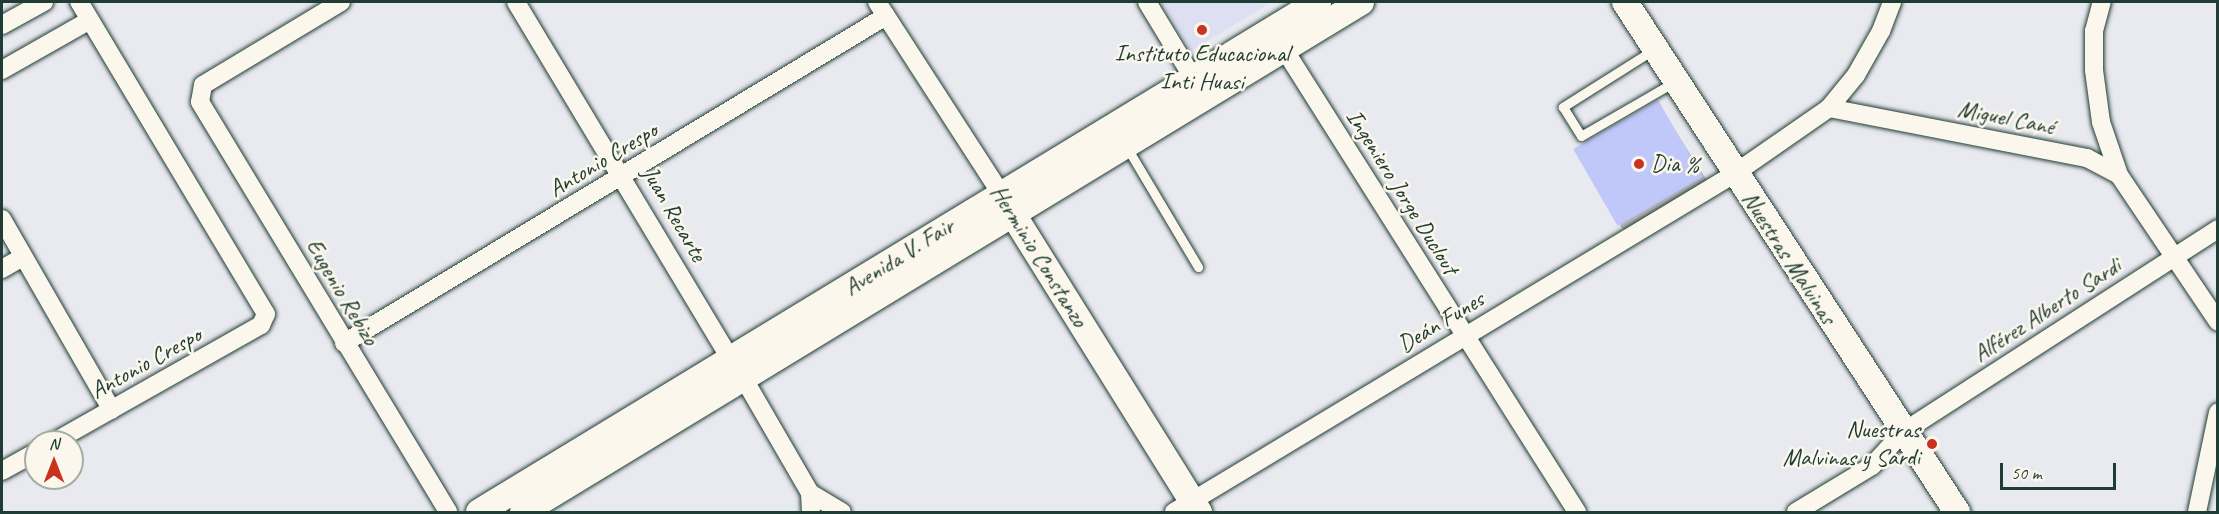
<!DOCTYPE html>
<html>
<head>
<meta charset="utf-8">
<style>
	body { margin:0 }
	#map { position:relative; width:2219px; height:514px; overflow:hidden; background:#e9e9f0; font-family:Caveat,sans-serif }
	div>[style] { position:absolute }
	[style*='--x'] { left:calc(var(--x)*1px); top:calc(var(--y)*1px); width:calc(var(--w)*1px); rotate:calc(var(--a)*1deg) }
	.built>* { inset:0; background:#dddff3 }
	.shadow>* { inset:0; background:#0003 }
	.building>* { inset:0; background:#c0c7f9; transform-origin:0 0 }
	.roads { filter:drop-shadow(0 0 2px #1f3d34) drop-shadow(0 0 2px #1f3d34) }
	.lane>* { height:9px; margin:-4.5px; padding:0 4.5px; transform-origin:4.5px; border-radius:4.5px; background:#fbf7ec }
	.street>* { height:18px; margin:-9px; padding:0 9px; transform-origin:9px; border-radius:9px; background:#fbf7ec }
	.secondary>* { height:26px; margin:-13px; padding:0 13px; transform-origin:13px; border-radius:13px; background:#fbf7ec }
	.dots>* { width:16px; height:16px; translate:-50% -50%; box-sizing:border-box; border:3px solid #fbf7ec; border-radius:50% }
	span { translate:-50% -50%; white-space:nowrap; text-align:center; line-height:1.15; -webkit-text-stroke:5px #fbf7ec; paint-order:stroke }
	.poi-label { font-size:24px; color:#1f3d34 }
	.left { translate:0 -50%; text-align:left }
	.right { translate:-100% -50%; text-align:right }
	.street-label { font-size:24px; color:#1f3d34 }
	.frame { position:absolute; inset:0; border:3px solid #1f3d34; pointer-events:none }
	.north { position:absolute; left:24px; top:430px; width:60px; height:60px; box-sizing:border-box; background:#fbf7ec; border:2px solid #a3ada2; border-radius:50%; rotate:0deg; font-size:16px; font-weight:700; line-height:24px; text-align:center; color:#1f3d34 }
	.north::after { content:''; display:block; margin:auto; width:21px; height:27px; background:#c8321e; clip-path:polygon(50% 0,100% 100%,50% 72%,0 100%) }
	.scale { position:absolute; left:2000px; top:463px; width:116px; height:27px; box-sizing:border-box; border:3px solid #1f3d34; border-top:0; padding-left:8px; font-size:18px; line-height:21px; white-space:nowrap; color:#1f3d34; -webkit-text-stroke:4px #fbf7ec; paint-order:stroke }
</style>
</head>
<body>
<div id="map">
	<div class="built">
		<div style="clip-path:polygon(1162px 2px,1272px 2px,1191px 51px)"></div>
	</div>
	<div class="shadow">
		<div style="clip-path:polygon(1657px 102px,1710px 185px,1628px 234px,1620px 226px)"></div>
	</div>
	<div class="building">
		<div style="left:1658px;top:100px;width:89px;height:98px;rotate:60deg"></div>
	</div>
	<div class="roads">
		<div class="lane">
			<div style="--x:1653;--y:50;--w:107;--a:147.7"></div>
			<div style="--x:1563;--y:107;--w:34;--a:58"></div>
			<div style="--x:1581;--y:136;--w:110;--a:-30.1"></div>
			<div style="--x:1126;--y:146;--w:141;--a:59.2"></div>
		</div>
		<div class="street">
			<div style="--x:341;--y:2;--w:161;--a:149"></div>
			<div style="--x:203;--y:85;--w:17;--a:100"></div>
			<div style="--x:200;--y:102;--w:479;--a:58.8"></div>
			<div style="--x:516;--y:2;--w:418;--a:59"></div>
			<div style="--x:877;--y:2;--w:229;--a:57.1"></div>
			<div style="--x:1147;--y:2;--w:89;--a:58.8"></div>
			<div style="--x:2;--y:25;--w:48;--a:-28.7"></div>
			<div style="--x:1284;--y:49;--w:548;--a:57.67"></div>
			<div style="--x:2;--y:70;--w:101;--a:-29.6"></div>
			<div style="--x:1829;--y:108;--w:263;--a:11"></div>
			<div style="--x:2087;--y:158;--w:36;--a:28"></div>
			<div style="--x:2119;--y:175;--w:56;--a:-108.8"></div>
			<div style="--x:2101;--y:122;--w:52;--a:-97.7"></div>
			<div style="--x:2094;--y:70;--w:39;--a:-90"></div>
			<div style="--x:2094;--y:31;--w:30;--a:-75"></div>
			<div style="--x:2119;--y:175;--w:177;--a:56"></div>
			<div style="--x:2;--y:219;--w:220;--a:60.1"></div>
			<div style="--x:2;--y:269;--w:24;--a:-30"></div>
			<div style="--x:344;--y:343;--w:633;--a:-31.1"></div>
			<div style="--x:744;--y:379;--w:132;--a:59.9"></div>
			<div style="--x:810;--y:493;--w:19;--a:87"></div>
			<div style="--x:54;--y:442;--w:238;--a:-29.5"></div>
			<div style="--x:261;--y:325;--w:12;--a:-66"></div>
			<div style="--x:266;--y:314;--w:364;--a:-120.9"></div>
			<div style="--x:2;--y:471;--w:39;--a:-29"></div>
			<div style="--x:810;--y:493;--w:37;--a:31"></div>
			<div style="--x:1174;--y:512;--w:654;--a:-31.11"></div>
			<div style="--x:1734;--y:174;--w:116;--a:-34.8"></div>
			<div style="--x:1829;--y:108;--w:43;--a:-50.7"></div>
			<div style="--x:1856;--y:75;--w:51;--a:-60.4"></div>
			<div style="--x:1881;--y:31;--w:31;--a:-69"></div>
			<div style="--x:1796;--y:512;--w:89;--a:-31.2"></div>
			<div style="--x:1872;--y:466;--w:46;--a:-47.6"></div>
			<div style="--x:1903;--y:432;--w:375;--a:-32.8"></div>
			<div style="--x:2197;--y:512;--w:102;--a:-78.1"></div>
		</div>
		<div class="secondary">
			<div style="--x:1625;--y:2;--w:609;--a:56.94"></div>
			<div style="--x:1004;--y:200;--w:368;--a:58"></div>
			<div style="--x:479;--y:512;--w:982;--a:-31.29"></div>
			<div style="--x:523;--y:512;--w:981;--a:-31.32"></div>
		</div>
	</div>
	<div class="dots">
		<div style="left:1202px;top:30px;background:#c8321e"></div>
		<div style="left:1639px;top:164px;background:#c8321e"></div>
		<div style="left:1932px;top:444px;background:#c8321e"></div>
	</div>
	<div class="poi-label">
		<span style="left:1202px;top:68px">Instituto Educacional<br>Inti Huasi</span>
		<span class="left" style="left:1651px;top:164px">Dia %</span>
		<span class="right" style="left:1920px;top:444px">Nuestras<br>Malvinas y Sardi</span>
	</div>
	<div class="street-label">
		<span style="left:2006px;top:118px;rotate:11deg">Miguel Cané</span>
		<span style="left:603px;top:160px;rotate:-31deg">Antonio Crespo</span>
		<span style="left:1402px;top:192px;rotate:58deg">Ingeniero Jorge Duclout</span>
		<span style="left:674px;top:214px;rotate:60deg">Juan Recarte</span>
		<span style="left:1039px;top:256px;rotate:58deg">Herminio Constanzo</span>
		<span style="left:899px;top:257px;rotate:-32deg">Avenida V. Fair</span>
		<span style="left:1789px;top:258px;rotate:57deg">Nuestras Malvinas</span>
		<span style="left:342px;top:292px;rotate:59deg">Eugenio Rebizo</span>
		<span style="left:2047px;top:310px;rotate:-33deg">Alférez Alberto Sardi</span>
		<span style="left:1441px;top:322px;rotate:-31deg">Deán Funes</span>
		<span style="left:146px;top:363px;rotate:-29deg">Antonio Crespo</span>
	</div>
	<div class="frame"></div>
	<div class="north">N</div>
	<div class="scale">50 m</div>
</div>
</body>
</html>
